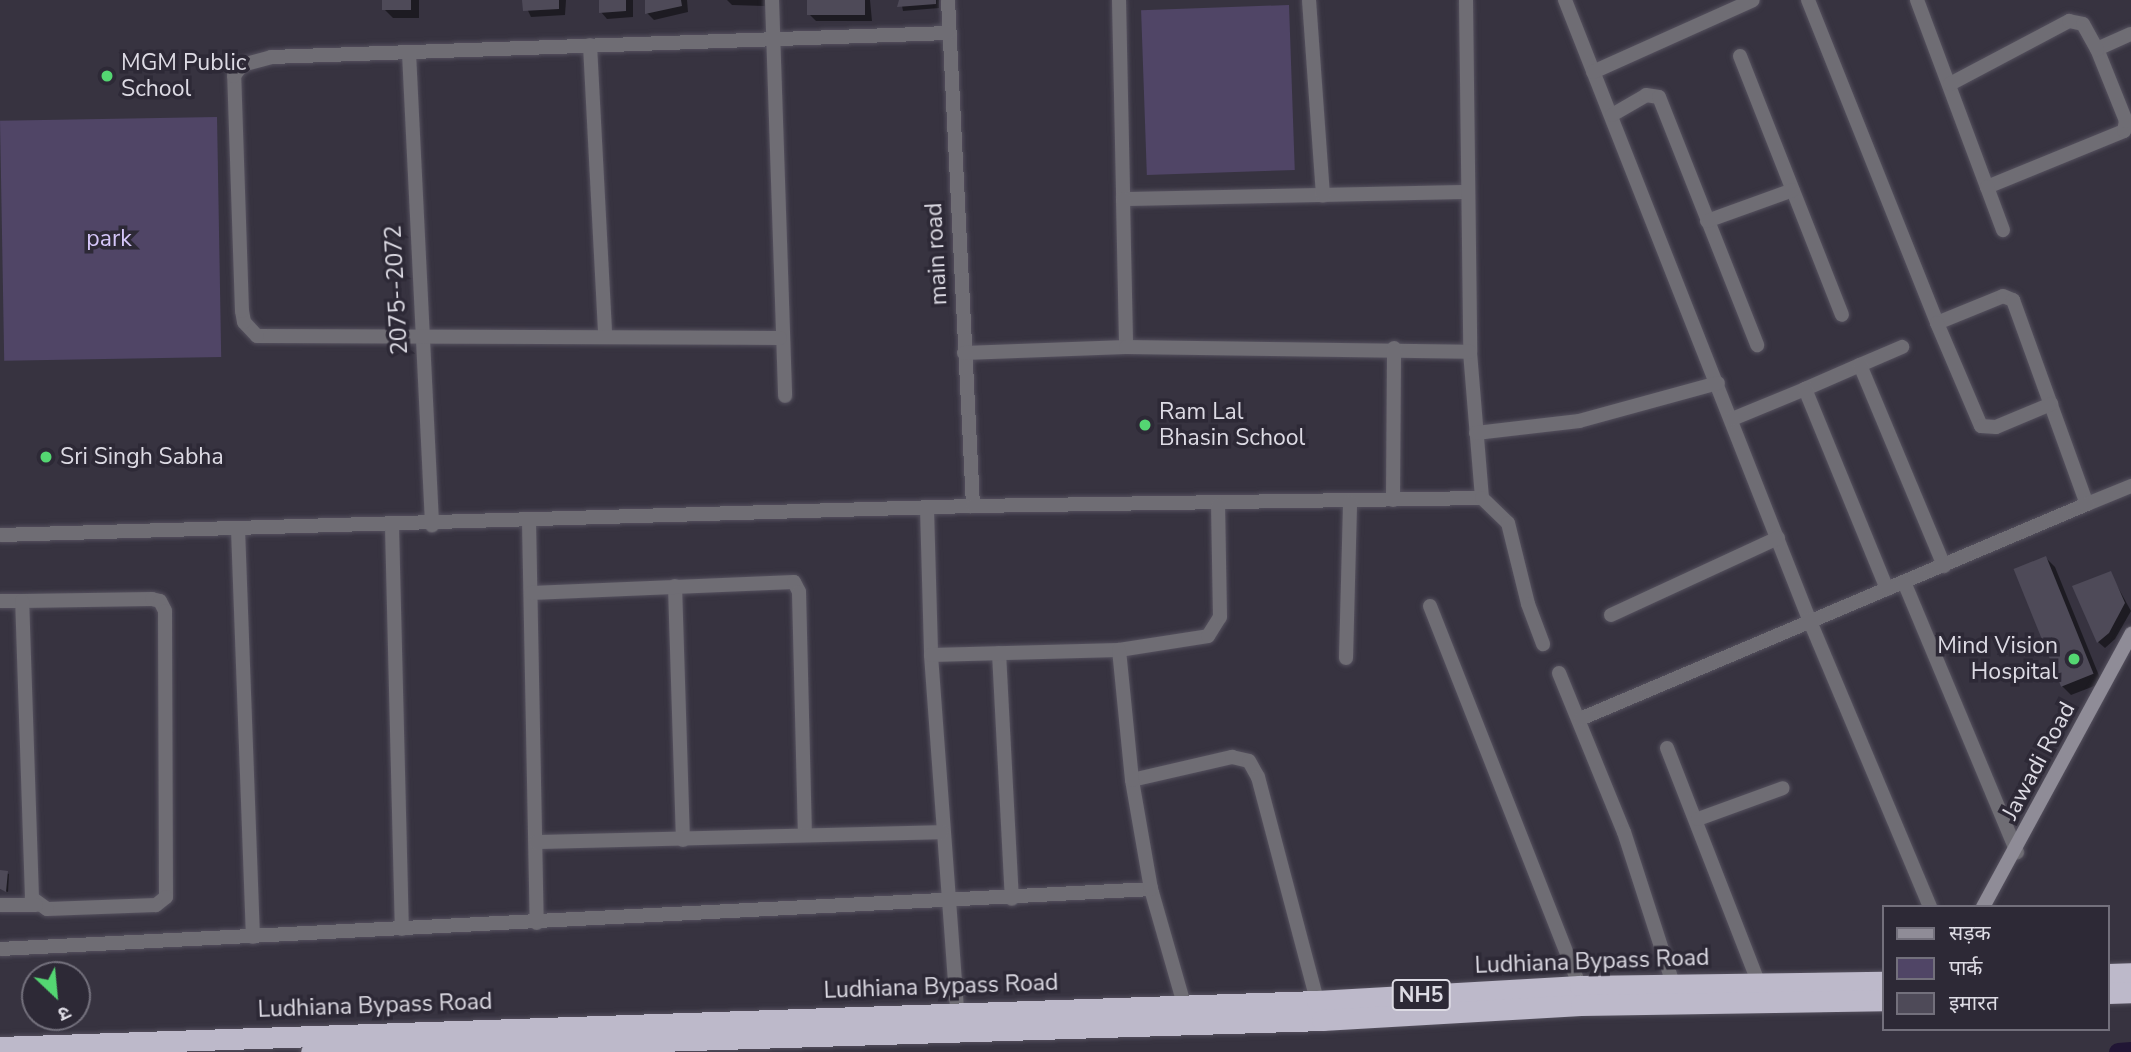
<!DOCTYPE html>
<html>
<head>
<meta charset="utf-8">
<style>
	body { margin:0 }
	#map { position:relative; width:2131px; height:1052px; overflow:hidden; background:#373340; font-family:"Nunito Sans","Noto Sans Devanagari",sans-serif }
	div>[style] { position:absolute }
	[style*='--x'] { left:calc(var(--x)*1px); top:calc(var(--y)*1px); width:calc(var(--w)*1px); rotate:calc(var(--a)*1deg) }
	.green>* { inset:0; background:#504566; transform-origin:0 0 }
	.shadow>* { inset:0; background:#0007 }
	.canal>* { height:19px; margin:-9.5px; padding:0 9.5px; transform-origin:9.5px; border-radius:9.5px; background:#211635 }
	.building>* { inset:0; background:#4e4a58; transform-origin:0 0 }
	.roads { filter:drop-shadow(0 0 2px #55515e) drop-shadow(0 0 2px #55515e) }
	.street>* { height:14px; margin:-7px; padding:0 7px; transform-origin:7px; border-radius:7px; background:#6f6d74 }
	.secondary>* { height:14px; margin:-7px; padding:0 7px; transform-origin:7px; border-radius:7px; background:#8f8c97 }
	.highway>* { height:21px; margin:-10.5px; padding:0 10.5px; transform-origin:10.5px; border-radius:10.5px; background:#bdb9ca }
	.dots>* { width:19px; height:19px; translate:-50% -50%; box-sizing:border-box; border:4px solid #2d2936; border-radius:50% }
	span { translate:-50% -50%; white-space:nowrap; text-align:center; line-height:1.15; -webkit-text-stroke:7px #2d2936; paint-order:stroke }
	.shield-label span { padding:2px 5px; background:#2d2936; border:2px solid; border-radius:5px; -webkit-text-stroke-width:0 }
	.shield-label { font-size:21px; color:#dddbe4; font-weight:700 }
	.poi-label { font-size:23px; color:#dddbe4 }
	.left { translate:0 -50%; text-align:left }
	.right { translate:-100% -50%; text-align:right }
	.park-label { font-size:23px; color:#d5c6f9 }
	.street-label { font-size:23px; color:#dddbe4 }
	.legend { position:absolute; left:1882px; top:905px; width:228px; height:126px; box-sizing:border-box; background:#2d2936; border:2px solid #73707c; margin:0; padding:9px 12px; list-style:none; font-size:21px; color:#dddbe4 }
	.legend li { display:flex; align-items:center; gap:14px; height:35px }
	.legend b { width:35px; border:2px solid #73707c }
	.north { position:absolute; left:21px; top:961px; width:70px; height:70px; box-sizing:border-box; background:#2d2936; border:2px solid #73707c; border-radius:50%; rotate:154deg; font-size:19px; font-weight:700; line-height:28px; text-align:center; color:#dddbe4 }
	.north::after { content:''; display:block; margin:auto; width:24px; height:32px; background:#54d672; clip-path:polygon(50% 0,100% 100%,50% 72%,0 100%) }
</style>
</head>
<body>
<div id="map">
	<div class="green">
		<div style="left:1289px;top:5px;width:165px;height:148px;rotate:88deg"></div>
		<div style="left:217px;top:117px;width:240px;height:217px;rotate:89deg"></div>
	</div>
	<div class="shadow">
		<div style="clip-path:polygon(384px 0,419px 0,419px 18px,393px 18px,384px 9px)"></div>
		<div style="clip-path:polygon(523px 0,566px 0,565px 15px,531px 17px)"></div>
		<div style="clip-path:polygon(601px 0,633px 0,633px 17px,607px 19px,601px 12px)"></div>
		<div style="clip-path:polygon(647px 0,687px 0,688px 12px,654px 20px,647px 13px)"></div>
		<div style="clip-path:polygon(727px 0,765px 0,765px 6px,732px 5px)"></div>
		<div style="clip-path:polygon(808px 0,870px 0,872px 21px,816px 21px,809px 14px)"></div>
		<div style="clip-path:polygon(901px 0,939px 0,939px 8px,903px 11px)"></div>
		<div style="clip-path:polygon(2046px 558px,2055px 567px,2102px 683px,2071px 695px,2062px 686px)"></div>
		<div style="clip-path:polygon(2110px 573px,2131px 611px,2115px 639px,2105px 648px,2098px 642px)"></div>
		<div style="clip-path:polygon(0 871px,9px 874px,8px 892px,0 889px)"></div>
	</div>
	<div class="canal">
		<div style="--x:2118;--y:1052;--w:13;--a:-4"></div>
	</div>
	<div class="building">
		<div style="left:382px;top:0;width:29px;height:10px"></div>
		<div style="clip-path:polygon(522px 0,559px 0,559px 9px,523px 11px)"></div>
		<div style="clip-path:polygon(599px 0,626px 0,626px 11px,599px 13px)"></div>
		<div style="clip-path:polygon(645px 0,681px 0,682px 6px,645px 14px)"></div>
		<div style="left:807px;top:0;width:58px;height:15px"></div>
		<div style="clip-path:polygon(899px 0,936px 0,936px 4px,897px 7px)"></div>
		<div style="left:2046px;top:556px;width:127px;height:35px;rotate:68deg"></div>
		<div style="clip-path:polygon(2111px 571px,2125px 603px,2109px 633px,2097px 643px,2072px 586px)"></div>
		<div style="clip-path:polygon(0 870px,8px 871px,6px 892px,0 889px)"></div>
	</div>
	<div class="roads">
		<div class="street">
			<div style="--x:772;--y:0;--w:396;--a:88.1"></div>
			<div style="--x:948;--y:0;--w:507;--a:87.17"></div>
			<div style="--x:1119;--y:0;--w:199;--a:88.8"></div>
			<div style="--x:1123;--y:199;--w:345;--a:-1.2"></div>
			<div style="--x:1309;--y:0;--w:196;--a:85.9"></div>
			<div style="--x:1466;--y:0;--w:352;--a:89.3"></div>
			<div style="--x:1470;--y:352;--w:146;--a:85.3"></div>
			<div style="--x:1565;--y:0;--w:665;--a:68.49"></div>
			<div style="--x:1809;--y:619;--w:312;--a:67.2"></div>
			<div style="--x:1808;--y:0;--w:348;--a:68.2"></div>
			<div style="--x:1937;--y:323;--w:71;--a:-22.2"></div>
			<div style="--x:2003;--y:296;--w:11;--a:22"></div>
			<div style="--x:2013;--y:300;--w:217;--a:70.1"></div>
			<div style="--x:2087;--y:504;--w:48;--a:-22.2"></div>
			<div style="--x:1917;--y:0;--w:200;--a:69.5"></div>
			<div style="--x:1987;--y:187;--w:148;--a:-22.2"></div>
			<div style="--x:2124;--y:131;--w:10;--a:-79"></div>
			<div style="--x:2126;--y:121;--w:78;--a:-111.9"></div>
			<div style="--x:2097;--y:49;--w:37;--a:-24"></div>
			<div style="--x:590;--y:45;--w:291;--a:87"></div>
			<div style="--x:409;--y:53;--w:473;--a:87.2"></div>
			<div style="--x:1740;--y:56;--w:278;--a:68.5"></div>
			<div style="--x:1593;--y:72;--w:175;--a:-24.2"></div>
			<div style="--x:1950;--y:84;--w:135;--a:-27.9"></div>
			<div style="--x:2069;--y:21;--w:14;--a:12"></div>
			<div style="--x:2083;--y:24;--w:29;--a:61"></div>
			<div style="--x:1612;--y:115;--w:39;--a:-30"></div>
			<div style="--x:1646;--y:95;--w:13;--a:9"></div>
			<div style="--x:1659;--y:97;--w:267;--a:68.4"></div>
			<div style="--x:1987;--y:187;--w:46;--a:69.6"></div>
			<div style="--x:1123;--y:199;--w:148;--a:88.8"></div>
			<div style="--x:1707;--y:221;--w:91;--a:-19.8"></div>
			<div style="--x:1937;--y:323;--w:112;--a:66.9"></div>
			<div style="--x:1981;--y:426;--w:15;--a:4"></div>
			<div style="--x:1996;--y:427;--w:60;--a:-22.7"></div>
			<div style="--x:780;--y:338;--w:523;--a:-179.78"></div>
			<div style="--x:257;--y:336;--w:19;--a:-133"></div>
			<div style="--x:244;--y:322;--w:11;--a:-100"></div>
			<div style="--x:242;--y:311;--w:235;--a:-91.9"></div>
			<div style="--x:234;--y:76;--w:14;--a:-54"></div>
			<div style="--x:242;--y:65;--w:30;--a:-15"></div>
			<div style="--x:271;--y:57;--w:678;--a:-2.03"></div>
			<div style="--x:964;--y:353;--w:162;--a:-2.1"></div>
			<div style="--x:1126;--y:347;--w:344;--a:0.8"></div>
			<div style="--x:1860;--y:365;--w:46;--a:-23.2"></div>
			<div style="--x:1805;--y:389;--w:60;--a:-23.6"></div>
			<div style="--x:1860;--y:365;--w:218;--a:67.3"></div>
			<div style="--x:1732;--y:419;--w:79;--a:-22.3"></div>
			<div style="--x:1805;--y:389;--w:216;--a:67.7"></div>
			<div style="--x:1476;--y:433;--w:104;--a:-6.6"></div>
			<div style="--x:1579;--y:421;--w:144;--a:-15.3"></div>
			<div style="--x:1393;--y:500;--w:152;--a:-89.6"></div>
			<div style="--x:927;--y:508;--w:147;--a:88.4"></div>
			<div style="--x:931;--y:655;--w:358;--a:85.8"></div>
			<div style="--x:529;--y:521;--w:402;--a:88.9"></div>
			<div style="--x:392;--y:526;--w:403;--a:88.6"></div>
			<div style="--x:238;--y:529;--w:408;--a:87.9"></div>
			<div style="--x:0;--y:535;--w:973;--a:-1.71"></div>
			<div style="--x:973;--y:506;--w:509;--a:-0.9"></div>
			<div style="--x:1482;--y:498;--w:36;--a:44"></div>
			<div style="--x:1508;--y:523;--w:83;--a:76.1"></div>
			<div style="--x:1528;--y:604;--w:43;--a:69.4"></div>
			<div style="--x:1904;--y:582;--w:293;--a:67.3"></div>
			<div style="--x:675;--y:586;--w:254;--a:88.2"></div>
			<div style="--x:531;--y:593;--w:263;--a:-2.4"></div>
			<div style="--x:794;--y:582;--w:11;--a:63"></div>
			<div style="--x:799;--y:592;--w:243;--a:88.6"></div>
			<div style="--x:0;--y:601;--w:22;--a:0"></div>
			<div style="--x:22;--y:601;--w:130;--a:-0.9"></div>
			<div style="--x:152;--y:599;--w:8;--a:14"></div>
			<div style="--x:160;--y:601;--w:11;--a:63"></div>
			<div style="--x:165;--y:611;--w:286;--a:89.8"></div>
			<div style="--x:166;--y:897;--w:13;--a:141"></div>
			<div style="--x:156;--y:905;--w:109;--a:177.9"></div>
			<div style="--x:47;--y:909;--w:19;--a:-144"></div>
			<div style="--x:32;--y:898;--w:297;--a:-91.9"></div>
			<div style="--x:1430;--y:606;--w:409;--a:68.5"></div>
			<div style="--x:1611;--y:615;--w:184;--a:-24.8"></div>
			<div style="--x:999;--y:653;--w:246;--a:87"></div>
			<div style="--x:931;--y:655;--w:188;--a:-1.5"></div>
			<div style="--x:1119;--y:650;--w:90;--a:-8.9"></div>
			<div style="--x:1208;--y:636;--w:22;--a:-58"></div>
			<div style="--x:1220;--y:617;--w:112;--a:-91"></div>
			<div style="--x:1346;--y:658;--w:156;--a:-88.5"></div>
			<div style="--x:1559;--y:673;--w:172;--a:67.8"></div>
			<div style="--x:1624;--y:832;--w:160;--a:72.1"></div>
			<div style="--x:1580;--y:719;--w:551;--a:-22.98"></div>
			<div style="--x:1667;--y:748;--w:253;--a:68.7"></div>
			<div style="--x:1132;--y:780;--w:103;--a:-13"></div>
			<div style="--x:1232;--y:757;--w:17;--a:13"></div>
			<div style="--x:1249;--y:761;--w:18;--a:61"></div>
			<div style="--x:1258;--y:777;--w:232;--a:75.2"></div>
			<div style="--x:1698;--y:819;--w:90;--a:-20"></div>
			<div style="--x:536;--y:842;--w:406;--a:-1.4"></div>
			<div style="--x:1151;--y:889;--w:120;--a:74"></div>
			<div style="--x:0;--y:905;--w:36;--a:0"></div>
			<div style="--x:0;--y:949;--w:1153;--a:-2.98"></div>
			<div style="--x:1151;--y:889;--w:111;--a:-99.9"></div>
			<div style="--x:1132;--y:780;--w:131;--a:-95.7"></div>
		</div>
		<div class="secondary">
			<div style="--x:1983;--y:907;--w:311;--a:-61.5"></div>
		</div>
		<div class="highway">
			<div style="--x:2108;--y:974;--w:23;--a:-2"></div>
			<div style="--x:2108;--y:993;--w:23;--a:-2"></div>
			<div style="--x:0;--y:1047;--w:1318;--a:-2"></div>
			<div style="--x:1317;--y:1001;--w:263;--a:-3.3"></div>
			<div style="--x:1580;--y:986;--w:304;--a:-0.8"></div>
			<div style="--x:311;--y:1052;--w:1012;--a:-1.81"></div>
			<div style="--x:1322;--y:1020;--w:259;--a:-3.3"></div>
			<div style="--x:1581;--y:1005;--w:303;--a:-0.9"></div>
		</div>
	</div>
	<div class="dots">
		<div style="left:107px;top:76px;background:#54d672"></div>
		<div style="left:1145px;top:425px;background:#54d672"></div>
		<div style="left:46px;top:457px;background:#54d672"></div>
		<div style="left:2074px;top:659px;background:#54d672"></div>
	</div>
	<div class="shield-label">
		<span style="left:1421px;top:995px">NH5</span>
	</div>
	<div class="poi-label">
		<span class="left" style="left:121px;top:76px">MGM Public<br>School</span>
		<span class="left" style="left:1159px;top:425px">Ram Lal<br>Bhasin School</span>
		<span class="left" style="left:60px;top:457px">Sri Singh Sabha</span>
		<span class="right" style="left:2058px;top:659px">Mind Vision<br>Hospital</span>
	</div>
	<div class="park-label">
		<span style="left:109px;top:239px">park</span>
	</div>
	<div class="street-label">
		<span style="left:937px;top:254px;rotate:-93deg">main road</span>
		<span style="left:397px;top:290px;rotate:-93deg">2075--2072</span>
		<span style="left:2039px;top:761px;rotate:-62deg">Jawadi Road</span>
		<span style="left:1592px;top:962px;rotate:-2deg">Ludhiana Bypass Road</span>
		<span style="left:941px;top:987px;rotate:-2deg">Ludhiana Bypass Road</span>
		<span style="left:375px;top:1006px;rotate:-2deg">Ludhiana Bypass Road</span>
	</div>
	<ul class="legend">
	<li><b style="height:9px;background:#8f8c97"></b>सड़क</li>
	<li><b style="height:19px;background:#504566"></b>पार्क</li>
	<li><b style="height:19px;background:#4e4a58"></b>इमारत</li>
	</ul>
	<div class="north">उ</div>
</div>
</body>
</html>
